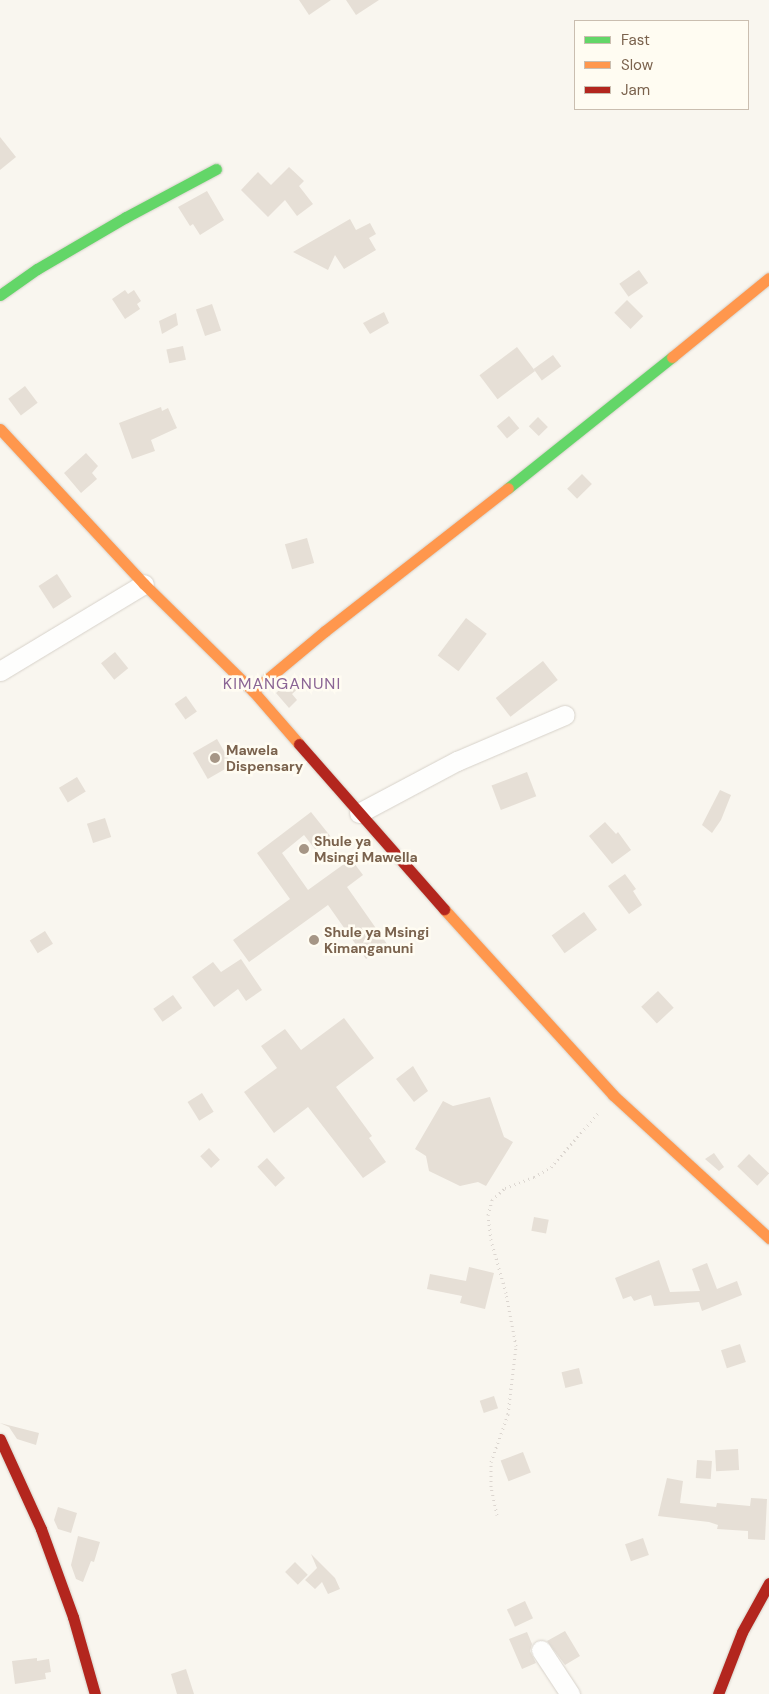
<!DOCTYPE html>
<html>
<head>
<meta charset="utf-8">
<style>
	body { margin:0 }
	#map { position:relative; width:769px; height:1694px; overflow:hidden; background:#f9f6ef; font-family:"DM Sans",sans-serif }
	div>[style] { position:absolute }
	[style*='--x'] { left:calc(var(--x)*1px); top:calc(var(--y)*1px); width:calc(var(--w)*1px); rotate:calc(var(--a)*1deg) }
	.building>* { inset:0; background:#e6dfd6; transform-origin:0 0 }
	.path>* { height:3px; margin-top:-1.5px; transform-origin:0; background:repeating-linear-gradient(90deg,#dcd6d0 0 1px,transparent 0 5px) }
	.roads { filter:drop-shadow(0 0 1px #d7d2ca) drop-shadow(0 0 1px #d7d2ca) }
	.street>* { height:19px; margin:-9.5px; padding:0 9.5px; transform-origin:9.5px; border-radius:9.5px; background:#fefefd }
	.fast>* { height:11px; margin:-5.5px; padding:0 5.5px; transform-origin:5.5px; border-radius:5.5px; background:#63d668 }
	.slow>* { height:11px; margin:-5.5px; padding:0 5.5px; transform-origin:5.5px; border-radius:5.5px; background:#ff974d }
	.jam>* { height:11px; margin:-5.5px; padding:0 5.5px; transform-origin:5.5px; border-radius:5.5px; background:#b3261e }
	.dots>* { width:14px; height:14px; translate:-50% -50%; box-sizing:border-box; border:2px solid #fffcf2; border-radius:50% }
	span { translate:-50% -50%; white-space:nowrap; text-align:center; line-height:1.15; -webkit-text-stroke:5px #fffcf2; paint-order:stroke }
	.poi-label { font-size:14px; color:#7a624d; font-weight:700 }
	.left { translate:0 -50%; text-align:left }
	.quarter-label { font-size:16px; color:#8b6595; letter-spacing:1px }
	.legend { position:absolute; left:574px; top:20px; width:175px; height:90px; box-sizing:border-box; background:#fffcf2; border:1px solid #cabeb0; margin:0; padding:6px 9px; list-style:none; font-size:15px; color:#7a624d }
	.legend li { display:flex; align-items:center; gap:10px; height:25px }
	.legend b { width:25px; border:1px solid #cabeb0 }
</style>
</head>
<body>
<div id="map">
	<div class="building">
		<div style="clip-path:polygon(299px 0,331px 0,309px 15px)"></div>
		<div style="clip-path:polygon(346px 0,379px 0,356px 15px)"></div>
		<div style="clip-path:polygon(0 137px,16px 157px,0 170px)"></div>
		<div style="clip-path:polygon(289px 167px,304px 181px,299px 186px,313px 204px,297px 216px,285px 200px,268px 217px,241px 190px,258px 172px,271px 185px)"></div>
		<div style="clip-path:polygon(207px 191px,224px 220px,200px 235px,193px 224px,190px 226px,178px 207px)"></div>
		<div style="clip-path:polygon(350px 219px,356px 230px,370px 223px,376px 234px,369px 238px,376px 250px,344px 269px,335px 255px,328px 270px,293px 252px)"></div>
		<div style="left:639px;top:270px;width:16px;height:24px;rotate:55deg"></div>
		<div style="clip-path:polygon(125px 290px,128px 294px,134px 290px,141px 301px,137px 304px,140px 309px,125px 319px,112px 299px)"></div>
		<div style="left:627px;top:300px;width:23px;height:18px;rotate:45deg"></div>
		<div style="left:212px;top:304px;width:28px;height:17px;rotate:71deg"></div>
		<div style="clip-path:polygon(384px 312px,389px 323px,370px 334px,363px 323px)"></div>
		<div style="clip-path:polygon(176px 313px,178px 325px,162px 334px,159px 321px)"></div>
		<div style="left:183px;top:346px;width:14px;height:17px;rotate:78deg"></div>
		<div style="left:517px;top:347px;width:30px;height:47px;rotate:53deg"></div>
		<div style="left:553px;top:355px;width:14px;height:24px;rotate:54deg"></div>
		<div style="left:25px;top:386px;width:21px;height:21px;rotate:53deg"></div>
		<div style="clip-path:polygon(161px 407px,162px 411px,168px 408px,177px 428px,151px 440px,155px 451px,132px 459px,119px 423px)"></div>
		<div style="left:509px;top:416px;width:16px;height:16px;rotate:50deg"></div>
		<div style="left:538px;top:417px;width:14px;height:13px;rotate:45deg"></div>
		<div style="clip-path:polygon(86px 453px,98px 466px,92px 473px,97px 479px,81px 493px,64px 473px)"></div>
		<div style="left:582px;top:474px;width:14px;height:21px;rotate:45deg"></div>
		<div style="left:307px;top:538px;width:26px;height:23px;rotate:74deg"></div>
		<div style="left:57px;top:574px;width:27px;height:22px;rotate:57deg"></div>
		<div style="left:466px;top:618px;width:26px;height:47px;rotate:37deg"></div>
		<div style="left:115px;top:652px;width:21px;height:18px;rotate:51deg"></div>
		<div style="left:543px;top:661px;width:24px;height:60px;rotate:52deg"></div>
		<div style="clip-path:polygon(295px 676px,303px 684px,292px 694px,297px 700px,289px 708px,276px 693px)"></div>
		<div style="left:186px;top:696px;width:19px;height:14px;rotate:55deg"></div>
		<div style="left:217px;top:739px;width:30px;height:28px;rotate:60deg"></div>
		<div style="left:527px;top:772px;width:26px;height:38px;rotate:69deg"></div>
		<div style="left:77px;top:777px;width:17px;height:21px;rotate:59deg"></div>
		<div style="clip-path:polygon(720px 790px,731px 795px,721px 820px,712px 833px,702px 825px)"></div>
		<div style="clip-path:polygon(311px 812px,331px 837px,315px 849px,304px 835px,282px 853px,308px 890px,351px 859px,363px 875px,347px 887px,387px 944px,366px 959px,328px 905px,249px 962px,233px 940px,290px 899px,257px 853px)"></div>
		<div style="left:105px;top:818px;width:20px;height:19px;rotate:72deg"></div>
		<div style="clip-path:polygon(605px 822px,616px 834px,618px 832px,631px 850px,612px 864px,589px 836px)"></div>
		<div style="clip-path:polygon(625px 874px,636px 889px,633px 891px,642px 905px,629px 914px,608px 886px)"></div>
		<div style="left:584px;top:912px;width:22px;height:40px;rotate:54deg"></div>
		<div style="left:45px;top:931px;width:15px;height:18px;rotate:58deg"></div>
		<div style="clip-path:polygon(241px 959px,262px 990px,246px 1001px,238px 989px,214px 1007px,192px 977px,213px 962px,221px 972px)"></div>
		<div style="left:658px;top:991px;width:23px;height:23px;rotate:47deg"></div>
		<div style="left:173px;top:995px;width:16px;height:24px;rotate:55deg"></div>
		<div style="clip-path:polygon(344px 1018px,374px 1058px,336px 1087px,372px 1136px,369px 1138px,386px 1162px,363px 1178px,308px 1107px,274px 1133px,244px 1092px,277px 1068px,261px 1046px,285px 1029px,301px 1050px)"></div>
		<div style="clip-path:polygon(413px 1066px,428px 1091px,414px 1102px,396px 1079px)"></div>
		<div style="left:202px;top:1093px;width:22px;height:17px;rotate:58deg"></div>
		<div style="clip-path:polygon(490px 1097px,504px 1137px,513px 1142px,486px 1186px,478px 1182px,460px 1186px,429px 1171px,426px 1156px,415px 1149px,443px 1101px,453px 1106px)"></div>
		<div style="left:209px;top:1148px;width:16px;height:12px;rotate:47deg"></div>
		<div style="clip-path:polygon(714px 1153px,724px 1167px,719px 1171px,705px 1159px)"></div>
		<div style="left:749px;top:1154px;width:28px;height:17px;rotate:44deg"></div>
		<div style="left:267px;top:1158px;width:27px;height:13px;rotate:48deg"></div>
		<div style="left:534px;top:1217px;width:15px;height:14px;rotate:11deg"></div>
		<div style="clip-path:polygon(659px 1260px,670px 1292px,700px 1291px,692px 1269px,707px 1263px,717px 1289px,737px 1281px,742px 1295px,702px 1311px,699px 1302px,654px 1306px,651px 1295px,634px 1301px,631px 1296px,623px 1299px,615px 1278px)"></div>
		<div style="clip-path:polygon(469px 1267px,494px 1273px,485px 1309px,460px 1303px,462px 1296px,427px 1289px,430px 1274px,466px 1281px)"></div>
		<div style="left:740px;top:1344px;width:19px;height:20px;rotate:72deg"></div>
		<div style="left:579px;top:1368px;width:16px;height:18px;rotate:76deg"></div>
		<div style="left:494px;top:1396px;width:13px;height:15px;rotate:72deg"></div>
		<div style="clip-path:polygon(0 1423px,39px 1433px,36px 1445px,17px 1439px,9px 1427px)"></div>
		<div style="left:738px;top:1449px;width:21px;height:23px;rotate:87deg"></div>
		<div style="left:523px;top:1452px;width:22px;height:24px;rotate:69deg"></div>
		<div style="left:697px;top:1460px;width:15px;height:18px;rotate:4deg"></div>
		<div style="clip-path:polygon(667px 1478px,683px 1481px,680px 1503px,716px 1507px,717px 1503px,750px 1506px,751px 1498px,767px 1499px,765px 1540px,748px 1539px,748px 1531px,717px 1529px,718px 1525px,709px 1522px,658px 1516px)"></div>
		<div style="clip-path:polygon(58px 1507px,77px 1513px,71px 1533px,58px 1529px,54px 1520px)"></div>
		<div style="clip-path:polygon(78px 1536px,100px 1542px,94px 1562px,91px 1561px,83px 1582px,76px 1579px,71px 1565px)"></div>
		<div style="left:643px;top:1538px;width:18px;height:19px;rotate:71deg"></div>
		<div style="clip-path:polygon(311px 1554px,335px 1578px,340px 1589px,328px 1594px,322px 1582px,315px 1589px,305px 1580px,317px 1568px)"></div>
		<div style="left:295px;top:1562px;width:18px;height:14px;rotate:45deg"></div>
		<div style="left:525px;top:1601px;width:19px;height:20px;rotate:65deg"></div>
		<div style="clip-path:polygon(565px 1631px,580px 1656px,565px 1665px,547px 1641px)"></div>
		<div style="clip-path:polygon(527px 1632px,532px 1644px,530px 1651px,536px 1663px,522px 1669px,509px 1639px)"></div>
		<div style="clip-path:polygon(37px 1658px,37px 1661px,49px 1659px,51px 1672px,45px 1673px,46px 1679px,15px 1684px,12px 1661px)"></div>
		<div style="clip-path:polygon(186px 1669px,194px 1694px,177px 1694px,171px 1674px)"></div>
	</div>
	<div class="path">
		<div style="--x:497;--y:1515;--w:29;--a:-102"></div>
		<div style="--x:491;--y:1487;--w:25;--a:-90"></div>
		<div style="--x:491;--y:1462;--w:51;--a:-70.5"></div>
		<div style="--x:508;--y:1414;--w:68;--a:-83.3"></div>
		<div style="--x:516;--y:1346;--w:54;--a:-100.7"></div>
		<div style="--x:506;--y:1293;--w:55;--a:-105.8"></div>
		<div style="--x:491;--y:1240;--w:25;--a:-97"></div>
		<div style="--x:488;--y:1215;--w:16;--a:-75"></div>
		<div style="--x:492;--y:1200;--w:18;--a:-43"></div>
		<div style="--x:505;--y:1188;--w:31;--a:-21"></div>
		<div style="--x:534;--y:1177;--w:20;--a:-30"></div>
		<div style="--x:551;--y:1167;--w:74;--a:-48.8"></div>
	</div>
	<div class="roads">
		<div class="street">
			<div style="--x:0;--y:671;--w:168;--a:-31.1"></div>
			<div style="--x:359;--y:813;--w:111;--a:-28"></div>
			<div style="--x:457;--y:761;--w:117;--a:-23.1"></div>
			<div style="--x:541;--y:1650;--w:53;--a:56.6"></div>
		</div>
		<div class="fast">
			<div style="--x:0;--y:295;--w:45;--a:-35.1"></div>
			<div style="--x:37;--y:269;--w:103;--a:-30.3"></div>
			<div style="--x:126;--y:217;--w:102;--a:-28.1"></div>
			<div style="--x:508;--y:488;--w:210;--a:-38.6"></div>
		</div>
		<div class="slow">
			<div style="--x:672;--y:357;--w:125;--a:-39.2"></div>
			<div style="--x:0;--y:429;--w:212;--a:47.1"></div>
			<div style="--x:144;--y:584;--w:153;--a:44.5"></div>
			<div style="--x:253;--y:691;--w:70;--a:49"></div>
			<div style="--x:253;--y:691;--w:94;--a:-39.8"></div>
			<div style="--x:325;--y:631;--w:232;--a:-38"></div>
			<div style="--x:444;--y:909;--w:251;--a:47.7"></div>
			<div style="--x:613;--y:1095;--w:212;--a:42.5"></div>
		</div>
		<div class="jam">
			<div style="--x:299;--y:744;--w:220;--a:48.7"></div>
			<div style="--x:0;--y:1439;--w:99;--a:65.5"></div>
			<div style="--x:41;--y:1529;--w:94;--a:70"></div>
			<div style="--x:73;--y:1617;--w:80;--a:74.1"></div>
			<div style="--x:718;--y:1694;--w:66;--a:-68.8"></div>
			<div style="--x:742;--y:1632;--w:56;--a:-61.1"></div>
		</div>
	</div>
	<div class="dots">
		<div style="left:215px;top:758px;background:#a69686"></div>
		<div style="left:304px;top:849px;background:#a69686"></div>
		<div style="left:314px;top:940px;background:#a69686"></div>
	</div>
	<div class="poi-label">
		<span class="left" style="left:226px;top:758px">Mawela<br>Dispensary</span>
		<span class="left" style="left:314px;top:849px">Shule ya<br>Msingi Mawella</span>
		<span class="left" style="left:324px;top:940px">Shule ya Msingi<br>Kimanganuni</span>
	</div>
	<div class="quarter-label">
		<span style="left:282px;top:684px">KIMANGANUNI</span>
	</div>
	<ul class="legend">
	<li><b style="height:6px;background:#63d668"></b>Fast</li>
	<li><b style="height:6px;background:#ff974d"></b>Slow</li>
	<li><b style="height:6px;background:#b3261e"></b>Jam</li>
	</ul>
</div>
</body>
</html>
